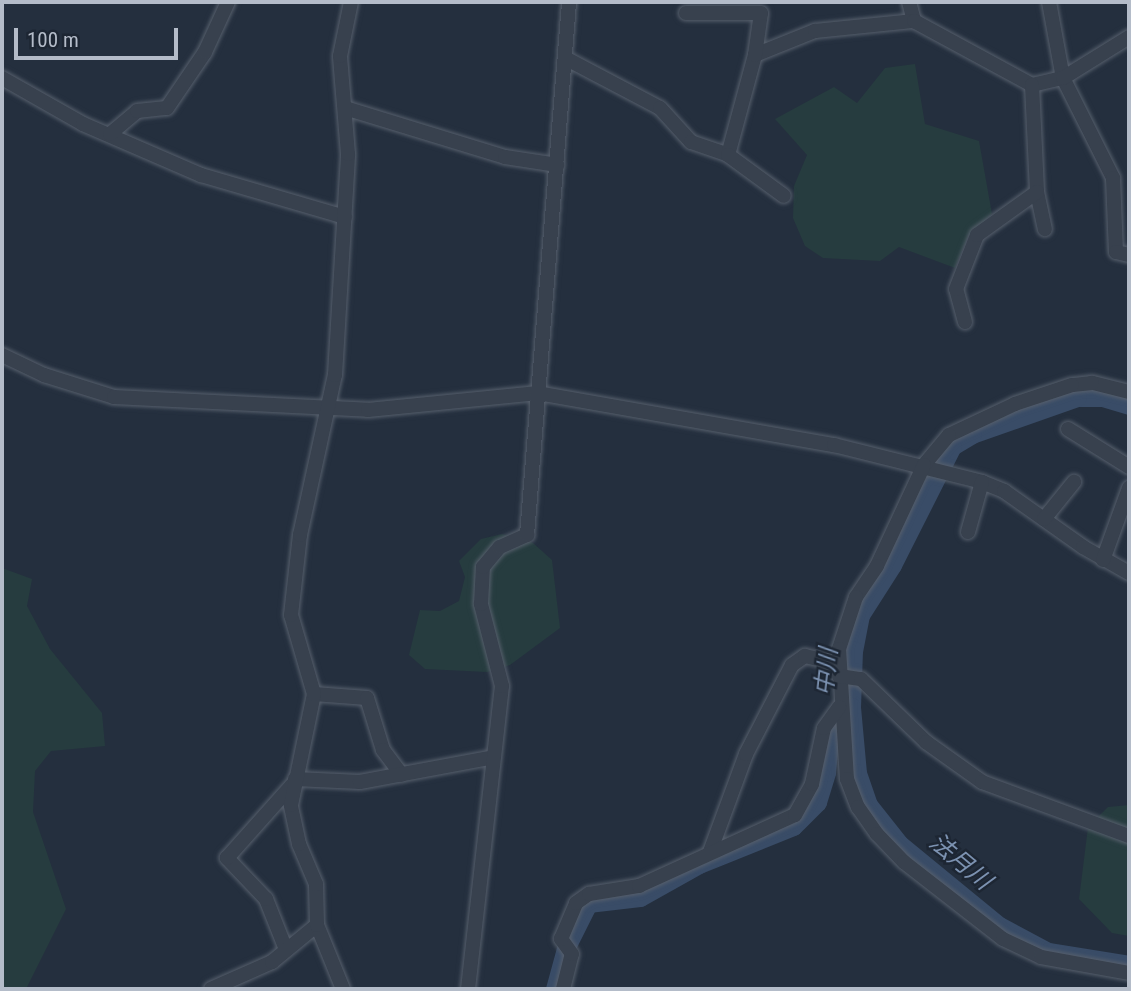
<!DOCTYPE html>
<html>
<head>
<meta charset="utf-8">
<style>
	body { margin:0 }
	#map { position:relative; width:1131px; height:991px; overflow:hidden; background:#242f3e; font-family:"Roboto Condensed","Noto Sans JP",sans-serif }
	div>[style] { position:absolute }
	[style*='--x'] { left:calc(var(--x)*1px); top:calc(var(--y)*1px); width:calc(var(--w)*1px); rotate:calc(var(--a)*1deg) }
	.green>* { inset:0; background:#263c3f }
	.river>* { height:19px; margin:-9.5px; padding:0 9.5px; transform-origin:9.5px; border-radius:9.5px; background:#394c67 }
	.roads { filter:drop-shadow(0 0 2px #565f6c) drop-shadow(0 0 2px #565f6c) }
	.minor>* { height:14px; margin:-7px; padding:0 7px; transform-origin:7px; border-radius:7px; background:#38414e }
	span { translate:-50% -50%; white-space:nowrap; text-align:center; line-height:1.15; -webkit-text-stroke:5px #1d2633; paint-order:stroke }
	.water-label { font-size:24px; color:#7c92b1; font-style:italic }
	.frame { position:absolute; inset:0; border:4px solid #b4bcc9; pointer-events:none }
	.scale { position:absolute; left:14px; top:28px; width:164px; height:32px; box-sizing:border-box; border:4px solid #b4bcc9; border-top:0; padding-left:9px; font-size:21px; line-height:24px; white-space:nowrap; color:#b4bcc9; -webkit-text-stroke:5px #1d2633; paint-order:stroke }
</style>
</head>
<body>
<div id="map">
	<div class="green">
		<div style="clip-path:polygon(915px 64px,925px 124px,979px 141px,992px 214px,968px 237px,955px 268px,899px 247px,880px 261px,823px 258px,805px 246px,793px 218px,794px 186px,807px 155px,775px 119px,834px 87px,857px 103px,885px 68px)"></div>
		<div style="clip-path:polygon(502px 534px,533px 543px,552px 560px,560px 628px,510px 665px,487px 672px,425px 669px,409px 655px,420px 610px,440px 611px,459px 601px,465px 577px,459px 561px,481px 539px)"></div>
		<div style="clip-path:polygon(2px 568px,32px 579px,27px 606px,50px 649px,102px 713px,105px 746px,51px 751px,35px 771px,33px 812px,66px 909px,26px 989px,2px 989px)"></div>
		<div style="clip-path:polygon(1129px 805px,1129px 936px,1112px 933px,1079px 899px,1088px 827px,1108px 807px)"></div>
	</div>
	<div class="river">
		<div style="--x:1129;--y:405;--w:28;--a:-163"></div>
		<div style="--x:1102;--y:397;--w:25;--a:180"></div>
		<div style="--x:1077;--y:397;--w:111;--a:160.6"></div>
		<div style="--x:972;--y:434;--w:23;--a:149"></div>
		<div style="--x:952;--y:446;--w:133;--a:116.8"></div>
		<div style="--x:892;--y:565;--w:59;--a:122.6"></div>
		<div style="--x:860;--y:615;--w:36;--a:101"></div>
		<div style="--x:853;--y:650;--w:57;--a:92"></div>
		<div style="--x:851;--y:707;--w:66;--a:84.8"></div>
		<div style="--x:857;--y:773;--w:34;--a:71"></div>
		<div style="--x:868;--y:805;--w:50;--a:51.5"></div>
		<div style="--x:899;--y:844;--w:129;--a:39.4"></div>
		<div style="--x:999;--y:926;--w:55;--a:28"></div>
		<div style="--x:1048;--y:952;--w:82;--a:9.1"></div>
		<div style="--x:555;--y:989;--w:46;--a:-74.7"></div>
		<div style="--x:567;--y:945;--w:47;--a:-63.4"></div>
		<div style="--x:588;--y:903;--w:52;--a:-6.6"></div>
		<div style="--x:640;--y:897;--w:68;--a:-29.2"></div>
		<div style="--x:699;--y:864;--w:101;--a:-22"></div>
		<div style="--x:793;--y:826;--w:34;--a:-45"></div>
		<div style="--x:817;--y:802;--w:31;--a:-73"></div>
		<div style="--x:826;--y:772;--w:41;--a:-84.4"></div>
		<div style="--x:830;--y:731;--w:32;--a:-49"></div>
	</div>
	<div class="roads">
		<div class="minor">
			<div style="--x:909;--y:2;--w:20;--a:75"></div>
			<div style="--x:1049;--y:2;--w:77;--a:79.6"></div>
			<div style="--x:1063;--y:78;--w:112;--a:63.4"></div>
			<div style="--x:1113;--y:178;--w:74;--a:87.7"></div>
			<div style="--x:1116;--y:252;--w:13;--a:13"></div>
			<div style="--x:755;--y:55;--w:65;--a:-21.8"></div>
			<div style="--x:815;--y:31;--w:100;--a:-5.8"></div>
			<div style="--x:914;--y:21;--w:134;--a:28.5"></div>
			<div style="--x:1032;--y:85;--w:32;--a:-13"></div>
			<div style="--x:1063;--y:78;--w:78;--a:-31.8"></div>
			<div style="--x:565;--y:58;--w:107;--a:27.8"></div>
			<div style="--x:660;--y:108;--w:46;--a:47.6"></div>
			<div style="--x:691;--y:142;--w:39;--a:19"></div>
			<div style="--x:728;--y:155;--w:104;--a:-74.9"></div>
			<div style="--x:755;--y:55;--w:42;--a:-81.9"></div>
			<div style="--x:761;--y:13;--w:75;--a:180"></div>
			<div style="--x:2;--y:78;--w:93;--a:29.6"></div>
			<div style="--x:83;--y:124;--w:129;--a:23.4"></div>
			<div style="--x:201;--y:175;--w:150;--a:16.3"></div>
			<div style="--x:1032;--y:85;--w:107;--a:87.3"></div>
			<div style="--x:1037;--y:192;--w:38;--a:78"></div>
			<div style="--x:345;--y:108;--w:167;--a:17"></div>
			<div style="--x:505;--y:157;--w:53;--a:8.7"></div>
			<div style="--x:110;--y:134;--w:35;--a:-40"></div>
			<div style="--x:137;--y:111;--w:30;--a:-6"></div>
			<div style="--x:167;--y:108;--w:68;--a:-55.8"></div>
			<div style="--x:205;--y:52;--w:55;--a:-65.3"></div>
			<div style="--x:728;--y:155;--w:69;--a:36.2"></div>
			<div style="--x:965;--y:322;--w:34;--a:-105"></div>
			<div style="--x:956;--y:289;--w:58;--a:-68.7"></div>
			<div style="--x:977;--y:235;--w:74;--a:-35.6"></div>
			<div style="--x:2;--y:355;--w:47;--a:25.5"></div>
			<div style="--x:44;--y:375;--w:73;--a:17.4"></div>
			<div style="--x:114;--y:397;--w:254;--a:2.9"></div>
			<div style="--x:368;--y:410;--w:171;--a:-5.7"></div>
			<div style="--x:538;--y:393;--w:301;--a:10"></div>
			<div style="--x:834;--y:445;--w:153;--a:14"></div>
			<div style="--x:982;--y:482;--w:24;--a:22"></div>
			<div style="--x:1004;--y:491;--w:97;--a:35.3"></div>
			<div style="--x:1083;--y:547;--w:53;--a:29.5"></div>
			<div style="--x:1129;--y:392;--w:38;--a:-166"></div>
			<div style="--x:1092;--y:383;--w:20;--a:174"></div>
			<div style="--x:1072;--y:385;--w:60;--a:161.6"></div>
			<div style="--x:1015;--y:404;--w:73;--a:154.8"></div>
			<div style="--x:949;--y:435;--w:39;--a:130"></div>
			<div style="--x:924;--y:465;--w:111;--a:115"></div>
			<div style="--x:877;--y:566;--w:37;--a:124"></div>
			<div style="--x:856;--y:597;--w:55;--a:108.1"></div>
			<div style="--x:839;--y:649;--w:130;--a:86.5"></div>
			<div style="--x:847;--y:779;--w:30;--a:69"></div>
			<div style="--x:858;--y:807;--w:33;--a:55"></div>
			<div style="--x:877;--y:834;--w:39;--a:46"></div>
			<div style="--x:904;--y:862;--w:125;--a:37.9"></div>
			<div style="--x:1003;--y:939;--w:42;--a:25.3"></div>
			<div style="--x:1041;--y:957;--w:89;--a:10.3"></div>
			<div style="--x:1068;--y:429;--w:72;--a:31.9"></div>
			<div style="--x:1044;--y:519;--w:48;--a:-51"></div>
			<div style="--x:968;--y:532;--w:52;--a:-74.4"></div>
			<div style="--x:1103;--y:560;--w:77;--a:-70.1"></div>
			<div style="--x:839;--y:676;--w:22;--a:8"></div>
			<div style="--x:861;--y:679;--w:91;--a:44.1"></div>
			<div style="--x:926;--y:742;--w:69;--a:35.5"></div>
			<div style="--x:982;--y:782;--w:157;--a:20.2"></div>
			<div style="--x:314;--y:694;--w:53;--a:4.3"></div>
			<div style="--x:367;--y:698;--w:54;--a:72.9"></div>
			<div style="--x:383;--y:750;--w:31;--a:53"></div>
			<div style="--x:295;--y:779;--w:65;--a:2.6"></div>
			<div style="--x:360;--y:782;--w:132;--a:-10.5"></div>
			<div style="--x:710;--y:852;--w:104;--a:-69.8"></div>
			<div style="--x:746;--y:754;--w:100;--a:-62.7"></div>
			<div style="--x:792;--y:665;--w:16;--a:-35"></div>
			<div style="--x:805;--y:656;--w:27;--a:13"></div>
			<div style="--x:285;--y:947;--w:52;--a:-111.6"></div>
			<div style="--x:266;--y:899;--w:57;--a:-133.6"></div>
			<div style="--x:227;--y:858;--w:98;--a:-48.3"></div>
			<div style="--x:211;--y:989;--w:67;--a:-23.9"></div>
			<div style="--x:272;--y:962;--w:58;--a:-39.4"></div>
			<div style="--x:343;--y:989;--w:69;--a:-112.1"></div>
			<div style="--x:317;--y:925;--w:41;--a:-91.4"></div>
			<div style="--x:316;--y:884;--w:43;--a:-113"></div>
			<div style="--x:299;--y:844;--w:40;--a:-102"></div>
			<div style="--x:291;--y:805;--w:113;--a:-78.3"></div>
			<div style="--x:314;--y:694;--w:82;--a:-106.2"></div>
			<div style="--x:291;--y:615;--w:81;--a:-83.6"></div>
			<div style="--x:300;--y:535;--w:164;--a:-77.7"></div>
			<div style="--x:335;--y:375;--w:221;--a:-86.6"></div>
			<div style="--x:348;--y:154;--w:98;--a:-94.7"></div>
			<div style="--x:340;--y:56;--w:55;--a:-78.5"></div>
			<div style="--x:468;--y:989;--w:305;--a:-83.6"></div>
			<div style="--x:502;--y:686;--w:85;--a:-104.4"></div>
			<div style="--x:481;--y:604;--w:37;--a:-87"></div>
			<div style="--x:483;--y:567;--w:26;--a:-50"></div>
			<div style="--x:500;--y:547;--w:30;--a:-24"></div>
			<div style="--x:527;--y:535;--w:535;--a:-85.49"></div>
			<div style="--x:563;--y:989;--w:36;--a:-76"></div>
			<div style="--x:572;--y:954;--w:19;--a:-126"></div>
			<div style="--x:561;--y:939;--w:39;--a:-67"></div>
			<div style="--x:576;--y:903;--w:16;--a:-35"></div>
			<div style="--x:589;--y:894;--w:51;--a:-9.1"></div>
			<div style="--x:639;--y:886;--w:171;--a:-24.5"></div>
			<div style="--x:795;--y:815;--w:35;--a:-61"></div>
			<div style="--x:812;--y:784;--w:57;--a:-77.9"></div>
			<div style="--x:824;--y:728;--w:26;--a:-54"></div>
		</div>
	</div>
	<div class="water-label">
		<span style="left:827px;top:672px;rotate:-84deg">中川</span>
		<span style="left:960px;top:862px;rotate:40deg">法月川</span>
	</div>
	<div class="frame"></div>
	<div class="scale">100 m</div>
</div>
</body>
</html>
